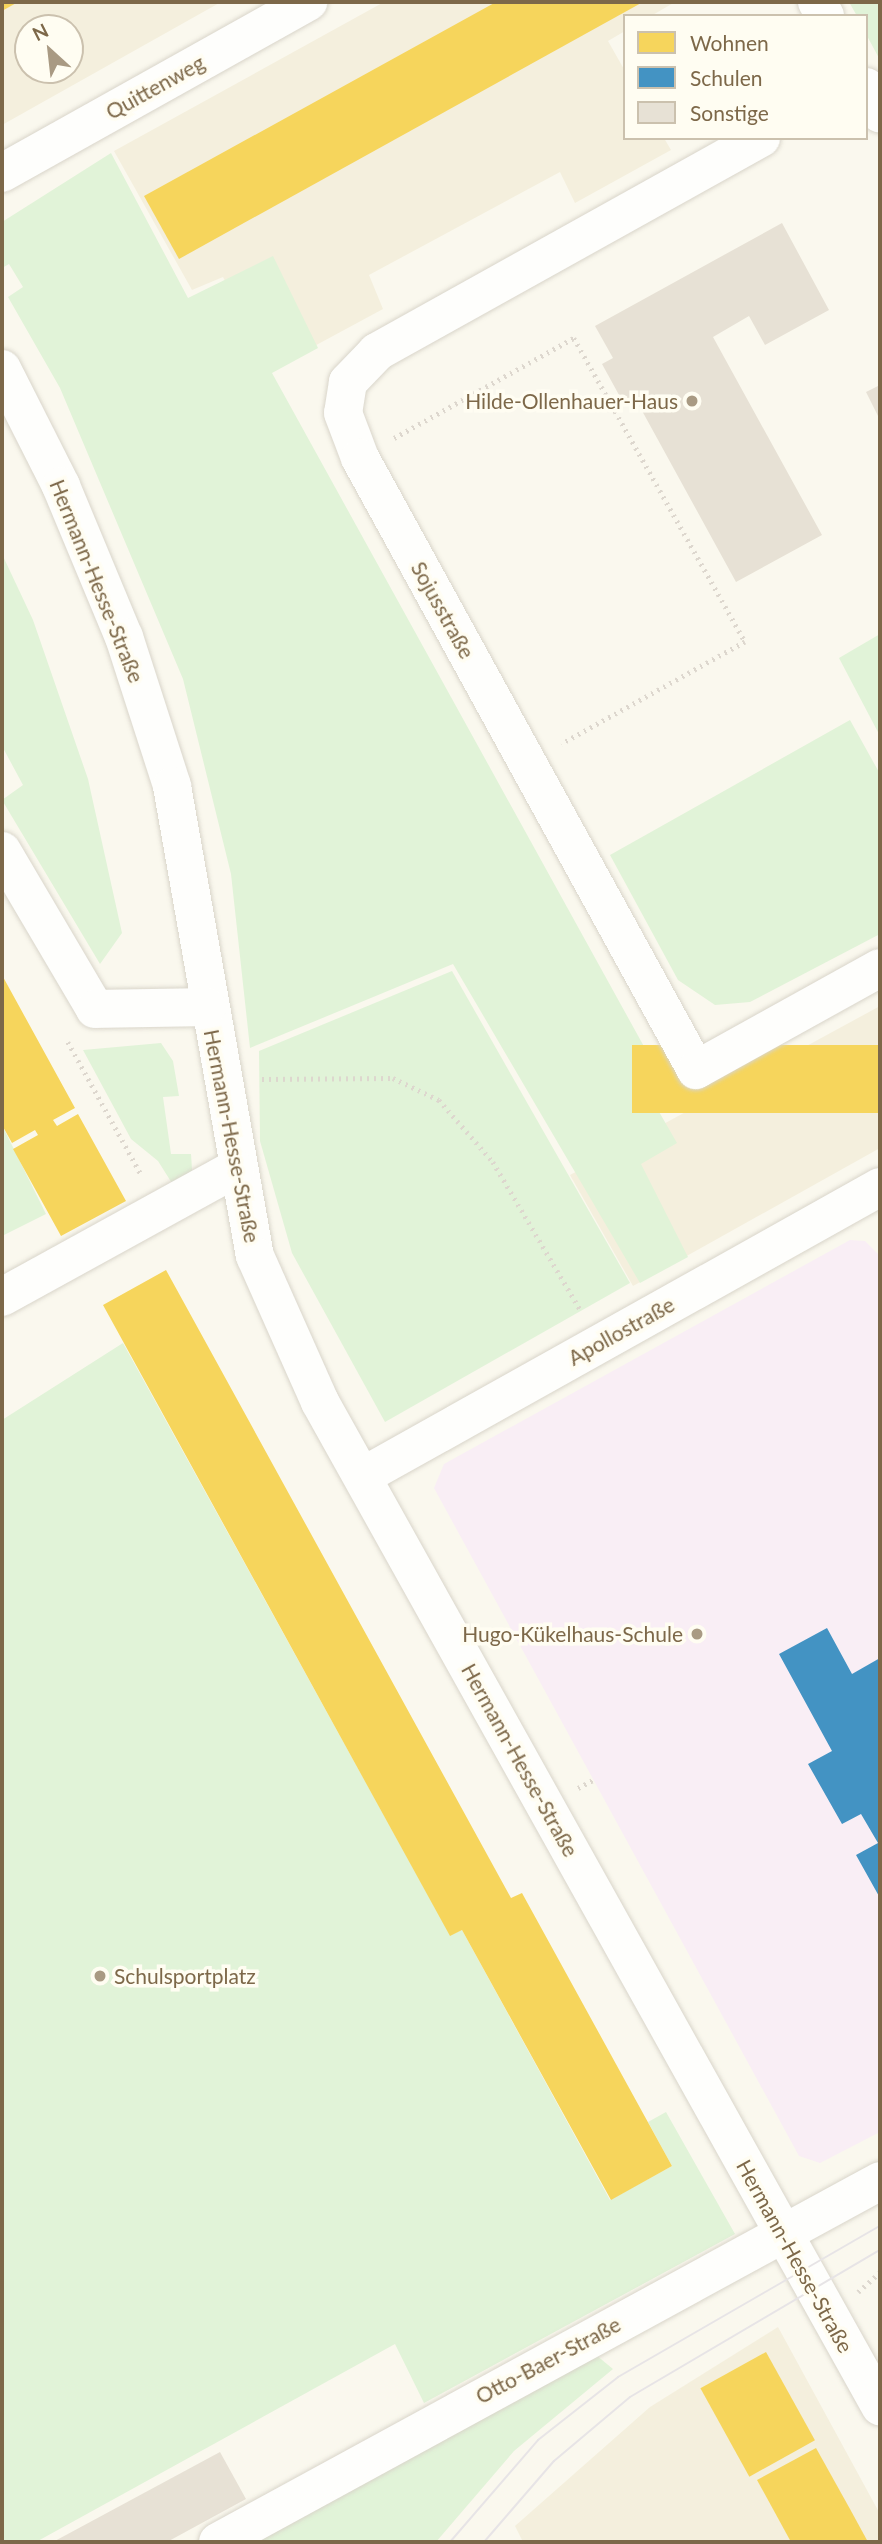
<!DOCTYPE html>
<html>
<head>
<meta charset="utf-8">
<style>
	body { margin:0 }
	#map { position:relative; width:882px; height:2544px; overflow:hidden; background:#faf8ee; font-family:Lato,sans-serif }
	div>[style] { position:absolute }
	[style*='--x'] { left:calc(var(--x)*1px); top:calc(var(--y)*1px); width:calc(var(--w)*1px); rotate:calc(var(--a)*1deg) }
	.residential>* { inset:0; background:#f4efdd }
	.education>* { inset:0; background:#f9eef5 }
	.green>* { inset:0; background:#e1f3d8 }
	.homes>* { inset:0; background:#f6d55c; transform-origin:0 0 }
	.schools>* { inset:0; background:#4393c3 }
	.building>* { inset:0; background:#e7e1d5 }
	.path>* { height:4.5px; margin-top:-2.25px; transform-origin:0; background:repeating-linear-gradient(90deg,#ddd7ce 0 2px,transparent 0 7px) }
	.roads { filter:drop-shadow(0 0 2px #d9d5ca) drop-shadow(0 0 2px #d9d5ca) }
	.minor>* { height:38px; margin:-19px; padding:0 19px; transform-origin:19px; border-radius:19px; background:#fefefc }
	.tram>* { height:2px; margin:-1px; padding:0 1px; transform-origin:1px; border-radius:1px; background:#e7e4e6 }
	.dots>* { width:19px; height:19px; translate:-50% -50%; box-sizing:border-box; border:4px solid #fffdf2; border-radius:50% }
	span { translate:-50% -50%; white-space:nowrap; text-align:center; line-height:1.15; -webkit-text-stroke:7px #fffdf2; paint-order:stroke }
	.street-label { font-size:21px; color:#7d6849 }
	.poi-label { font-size:21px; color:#7d6849 }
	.right { translate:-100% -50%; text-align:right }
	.left { translate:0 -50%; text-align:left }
	.frame { position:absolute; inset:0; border:4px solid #7d6849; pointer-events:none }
	.legend { position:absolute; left:623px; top:14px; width:245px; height:126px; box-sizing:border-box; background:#fffdf2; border:2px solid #cbc1ae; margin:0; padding:9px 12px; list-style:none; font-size:21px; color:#7d6849 }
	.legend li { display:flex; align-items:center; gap:14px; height:35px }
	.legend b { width:35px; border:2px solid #cbc1ae }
	.north { position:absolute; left:14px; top:14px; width:70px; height:70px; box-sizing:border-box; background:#fffdf2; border:2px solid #cbc1ae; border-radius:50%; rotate:333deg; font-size:19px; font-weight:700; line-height:28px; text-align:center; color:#7d6849 }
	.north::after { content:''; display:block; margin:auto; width:24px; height:32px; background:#a99a83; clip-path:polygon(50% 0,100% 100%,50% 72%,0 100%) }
</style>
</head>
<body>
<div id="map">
	<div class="residential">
		<div style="clip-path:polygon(evenodd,2px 2px,221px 2px,2px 125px,2px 2px,28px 28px,70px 28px,70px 70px,28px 70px,28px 28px)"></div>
		<div style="clip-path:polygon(384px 2px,675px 2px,651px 16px,625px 16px,625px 31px,608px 41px,625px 71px,625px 138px,664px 138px,671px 150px,575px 203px,560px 172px,369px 275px,383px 309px,270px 370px,223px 277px,192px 290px,114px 151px)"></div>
		<div style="clip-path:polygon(880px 1006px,880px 1148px,633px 1286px,570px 1175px)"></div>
		<div style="clip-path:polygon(778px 2327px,880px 2514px,880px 2542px,523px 2542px,515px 2526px,650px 2407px)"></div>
	</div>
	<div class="education">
		<div style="clip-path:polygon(850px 1240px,865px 1241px,880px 1256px,880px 2132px,820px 2163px,799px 2156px,434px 1488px,444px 1464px)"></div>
	</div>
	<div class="green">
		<div style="clip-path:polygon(849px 2px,880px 2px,880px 60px,866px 34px,866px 16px,857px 16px)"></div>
		<div style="clip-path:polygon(111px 153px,188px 298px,273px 256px,318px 348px,272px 373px,673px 1099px,658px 1110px,677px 1143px,641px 1164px,688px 1257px,640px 1283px,453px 964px,250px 1048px,231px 874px,183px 679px,60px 388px,8px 297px,23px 287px,9px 264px,2px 268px,2px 222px)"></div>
		<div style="clip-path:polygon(2px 554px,33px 620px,88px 779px,122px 933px,100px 964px,2px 800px,23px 785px,2px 746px)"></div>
		<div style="clip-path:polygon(880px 634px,880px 736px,839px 658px)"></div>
		<div style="clip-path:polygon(850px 720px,880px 774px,880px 934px,750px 1002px,715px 1005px,678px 980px,610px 855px)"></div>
		<div style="clip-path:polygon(452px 971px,630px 1283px,385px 1422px,292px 1253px,260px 1141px,259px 1051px)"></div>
		<div style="clip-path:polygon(161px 1043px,173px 1061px,179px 1096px,163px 1097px,171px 1154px,191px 1154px,193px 1184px,175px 1188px,158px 1161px,131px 1139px,83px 1050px)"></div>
		<div style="clip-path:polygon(2px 1125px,46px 1214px,2px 1236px)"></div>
		<div style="clip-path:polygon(123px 1343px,450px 1935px,462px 1930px,610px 2200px,672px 2166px,648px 2122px,666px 2112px,735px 2234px,424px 2403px,395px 2344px,36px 2542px,2px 2542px,2px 1420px)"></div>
		<div style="clip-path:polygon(596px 2355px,613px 2369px,514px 2451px,436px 2542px,243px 2542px)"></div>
	</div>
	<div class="homes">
		<div style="clip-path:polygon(2px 2px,18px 2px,2px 11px)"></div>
		<div style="clip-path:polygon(496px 2px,643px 2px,179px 259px,144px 196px)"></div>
		<div style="clip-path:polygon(2px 975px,75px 1108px,53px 1120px,57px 1126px,78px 1114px,126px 1201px,61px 1236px,13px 1149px,38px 1135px,35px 1130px,12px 1143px,2px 1125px)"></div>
		<div style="left:880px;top:1045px;width:68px;height:248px;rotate:90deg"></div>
		<div style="clip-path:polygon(166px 1270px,511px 1898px,522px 1893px,672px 2166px,611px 2200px,462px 1930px,450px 1936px,103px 1305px)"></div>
		<div style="left:766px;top:2352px;width:101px;height:75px;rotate:61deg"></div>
		<div style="clip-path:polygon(816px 2448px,850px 2509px,868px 2542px,791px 2542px,757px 2480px)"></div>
	</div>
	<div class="schools">
		<div style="clip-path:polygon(827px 1628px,852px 1674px,880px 1658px,880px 1898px,856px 1855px,878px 1843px,861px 1814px,842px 1824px,808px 1764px,832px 1751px,779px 1654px)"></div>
	</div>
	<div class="building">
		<div style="clip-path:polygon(782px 223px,829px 310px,765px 345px,749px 316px,713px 337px,822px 535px,736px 582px,635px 398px,624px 404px,602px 364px,613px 358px,595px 326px)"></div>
		<div style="clip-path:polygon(880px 385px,880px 420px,866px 392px)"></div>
		<div style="clip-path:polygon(220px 2452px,246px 2499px,167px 2542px,53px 2542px)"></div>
	</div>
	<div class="path">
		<div style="--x:394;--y:438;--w:206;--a:-29.1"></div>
		<div style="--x:574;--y:338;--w:349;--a:60.6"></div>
		<div style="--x:745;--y:642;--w:210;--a:150.9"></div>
		<div style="--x:68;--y:1042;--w:153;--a:61.1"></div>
		<div style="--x:262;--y:1079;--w:131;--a:-0.4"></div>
		<div style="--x:393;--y:1078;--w:51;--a:25.6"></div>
		<div style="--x:439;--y:1100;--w:82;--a:48.9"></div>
		<div style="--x:493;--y:1162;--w:171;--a:59.4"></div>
		<div style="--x:578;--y:1788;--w:17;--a:-28"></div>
		<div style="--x:858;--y:2292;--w:30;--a:-42"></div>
	</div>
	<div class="roads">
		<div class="minor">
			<div style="--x:817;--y:2;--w:16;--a:60"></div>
			<div style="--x:866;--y:87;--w:30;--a:62"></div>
			<div style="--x:761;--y:138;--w:440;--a:150.9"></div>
			<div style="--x:377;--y:352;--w:42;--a:134"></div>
			<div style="--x:348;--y:382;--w:31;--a:99"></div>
			<div style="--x:343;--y:413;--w:48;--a:69.3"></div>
			<div style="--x:360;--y:458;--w:698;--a:61.23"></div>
			<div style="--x:696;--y:1070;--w:210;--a:-29"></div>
			<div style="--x:2;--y:173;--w:351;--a:-29.2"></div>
			<div style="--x:2;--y:369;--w:131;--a:63.2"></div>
			<div style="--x:61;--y:486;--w:164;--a:67.4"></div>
			<div style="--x:124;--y:637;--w:157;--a:72.1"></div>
			<div style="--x:172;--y:786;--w:477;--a:80"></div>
			<div style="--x:255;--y:1256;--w:160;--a:66"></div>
			<div style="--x:320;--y:1402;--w:1150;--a:60.85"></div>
			<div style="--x:2;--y:851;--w:183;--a:59.5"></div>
			<div style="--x:95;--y:1009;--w:112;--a:-1"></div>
			<div style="--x:2;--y:1297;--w:266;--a:-28.8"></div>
			<div style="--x:363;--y:1476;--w:592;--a:-29.2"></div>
			<div style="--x:218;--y:2542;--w:754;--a:-28.6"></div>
		</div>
	</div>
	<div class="tram">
		<div style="--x:450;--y:2542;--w:135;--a:-49.2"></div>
		<div style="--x:538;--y:2440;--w:102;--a:-38.2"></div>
		<div style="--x:618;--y:2377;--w:302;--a:-30"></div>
		<div style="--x:484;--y:2542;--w:107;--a:-49.2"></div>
		<div style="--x:554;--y:2461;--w:99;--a:-40.1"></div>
		<div style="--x:630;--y:2397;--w:290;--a:-30.5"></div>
	</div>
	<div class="dots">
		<div style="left:692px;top:401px;background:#a99a83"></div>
		<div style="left:697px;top:1634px;background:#a99a83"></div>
		<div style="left:100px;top:1976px;background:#a99a83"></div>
	</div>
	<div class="street-label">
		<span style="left:155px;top:87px;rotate:-29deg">Quittenweg</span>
		<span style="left:97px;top:581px;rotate:68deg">Hermann-Hesse-Straße</span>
		<span style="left:443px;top:610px;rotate:61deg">Sojusstraße</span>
		<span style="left:232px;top:1136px;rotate:79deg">Hermann-Hesse-Straße</span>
		<span style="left:621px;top:1331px;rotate:-29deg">Apollostraße</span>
		<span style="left:520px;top:1760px;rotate:61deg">Hermann-Hesse-Straße</span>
		<span style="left:795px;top:2256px;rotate:61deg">Hermann-Hesse-Straße</span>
		<span style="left:548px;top:2360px;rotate:-28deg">Otto-Baer-Straße</span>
	</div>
	<div class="poi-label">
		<span class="right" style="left:678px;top:401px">Hilde-Ollenhauer-Haus</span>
		<span class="right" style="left:683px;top:1634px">Hugo-Kükelhaus-Schule</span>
		<span class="left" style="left:114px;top:1976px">Schulsportplatz</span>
	</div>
	<div class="frame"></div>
	<ul class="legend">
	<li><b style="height:19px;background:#f6d55c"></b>Wohnen</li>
	<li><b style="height:19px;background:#4393c3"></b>Schulen</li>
	<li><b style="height:19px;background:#e7e1d5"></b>Sonstige</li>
	</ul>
	<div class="north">N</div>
</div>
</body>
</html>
